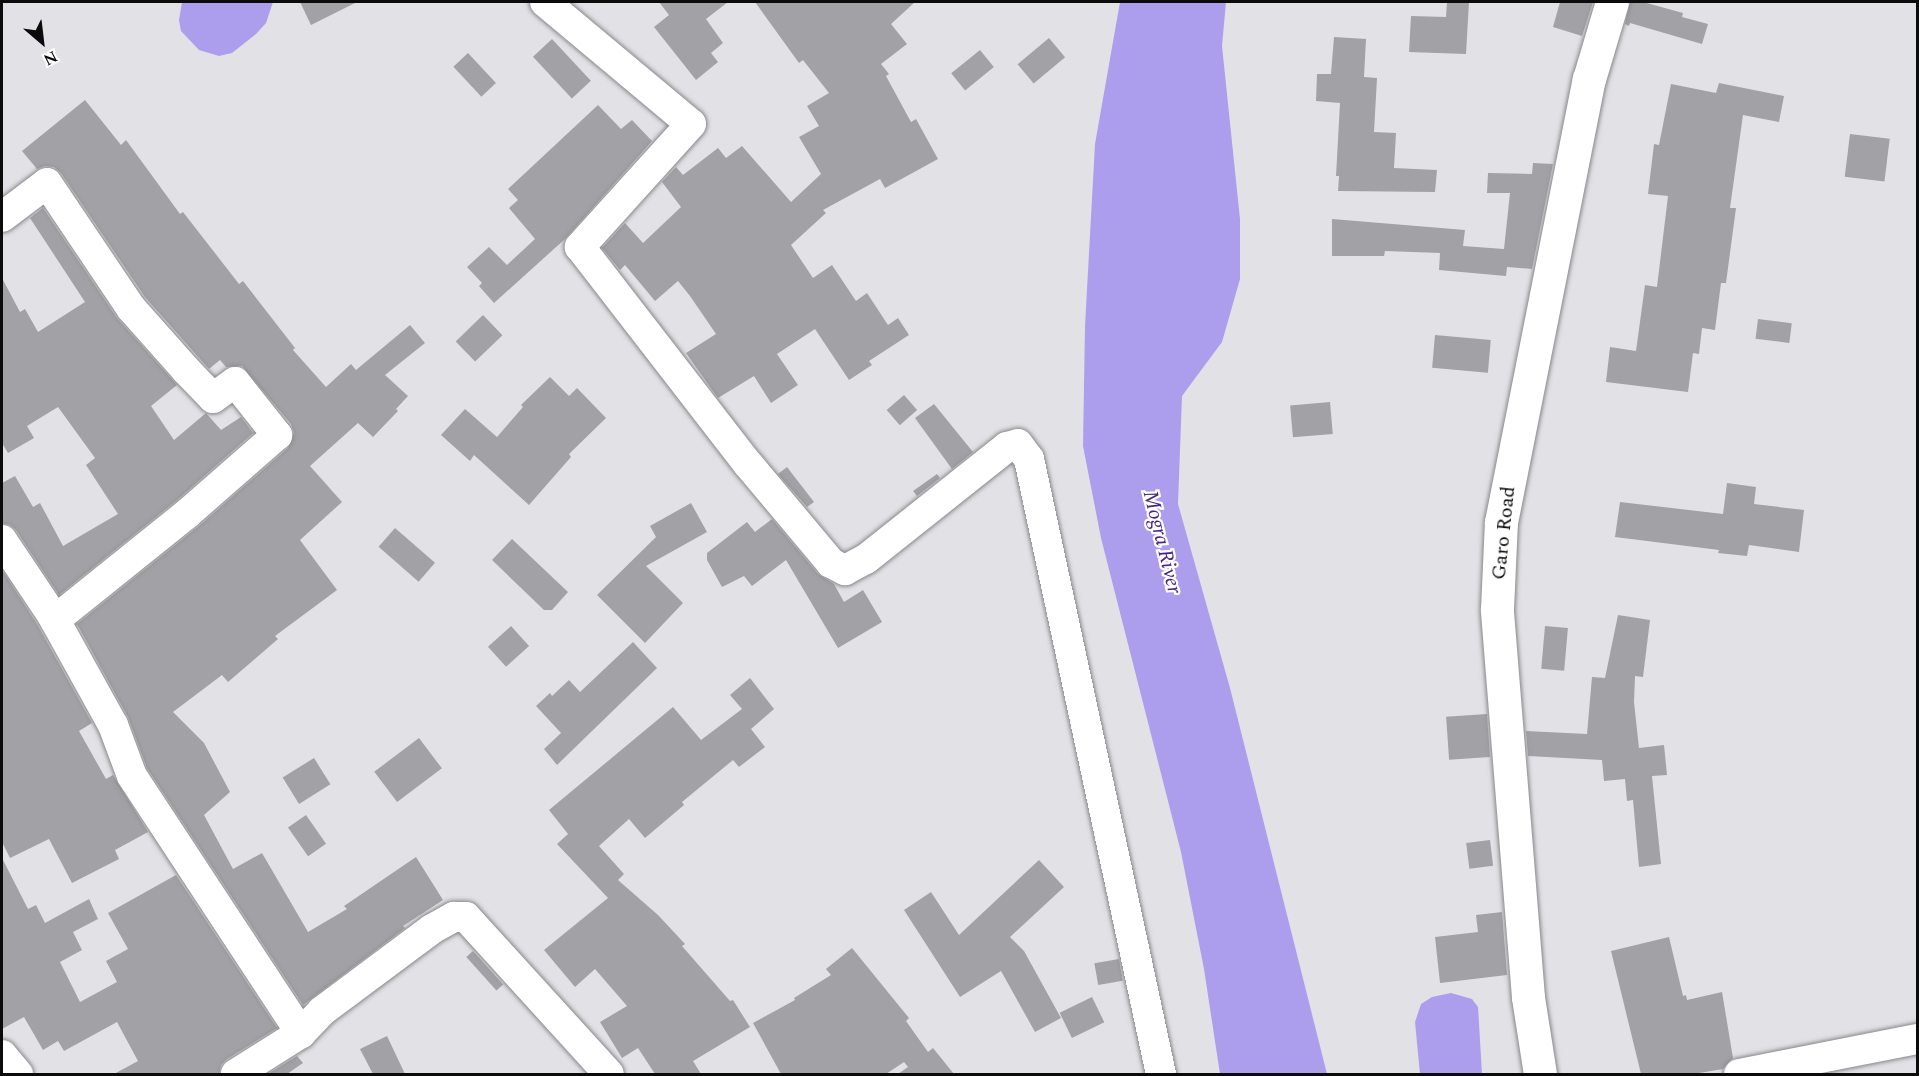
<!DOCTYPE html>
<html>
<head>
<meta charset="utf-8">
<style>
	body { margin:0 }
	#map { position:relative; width:1919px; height:1076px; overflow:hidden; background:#e2e2e6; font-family:Spectral,serif }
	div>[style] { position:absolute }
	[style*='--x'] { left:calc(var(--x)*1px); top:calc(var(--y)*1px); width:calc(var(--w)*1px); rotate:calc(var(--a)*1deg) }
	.water>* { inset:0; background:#ad9ded }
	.building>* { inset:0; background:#a2a2a6; transform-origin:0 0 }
	.roads { filter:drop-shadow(0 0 2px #88878b) drop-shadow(0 0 2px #88878b) }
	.street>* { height:30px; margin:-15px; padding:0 15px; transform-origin:15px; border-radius:15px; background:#fff }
	.secondary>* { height:33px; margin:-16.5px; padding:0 16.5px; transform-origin:16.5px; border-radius:16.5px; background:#fff }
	span { translate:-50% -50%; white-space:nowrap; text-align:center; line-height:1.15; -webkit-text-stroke:4.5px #fff; paint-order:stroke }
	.street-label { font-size:20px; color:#0b0b0c }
	.water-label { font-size:21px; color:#452783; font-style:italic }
	.frame { position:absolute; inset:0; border:3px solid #0b0b0c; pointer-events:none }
	.north { position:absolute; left:12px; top:12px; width:60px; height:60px; -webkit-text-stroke:4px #fff; paint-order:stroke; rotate:152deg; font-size:16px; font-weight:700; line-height:24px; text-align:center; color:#0b0b0c }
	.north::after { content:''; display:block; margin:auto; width:21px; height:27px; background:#0b0b0c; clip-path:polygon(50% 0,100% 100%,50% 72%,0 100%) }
</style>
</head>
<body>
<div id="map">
	<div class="water">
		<div style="clip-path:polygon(182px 2px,273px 2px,266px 23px,256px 34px,232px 53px,219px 56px,199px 50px,181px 31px,179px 20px)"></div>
		<div style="clip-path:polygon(1120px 2px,1226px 2px,1222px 46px,1240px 219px,1240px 279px,1222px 342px,1182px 396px,1178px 504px,1230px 688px,1327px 1074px,1220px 1074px,1204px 969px,1181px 852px,1101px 538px,1083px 446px,1085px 326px,1095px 144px)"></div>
		<div style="clip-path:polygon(1451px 993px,1472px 999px,1478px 1007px,1482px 1074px,1420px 1074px,1415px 1022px,1421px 1004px,1432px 997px)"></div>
	</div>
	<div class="building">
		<div style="clip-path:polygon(300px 2px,357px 2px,311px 25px)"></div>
		<div style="clip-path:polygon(659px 2px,728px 2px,706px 19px,723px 43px,711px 53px,718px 62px,696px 80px,654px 27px,669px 15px)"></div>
		<div style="clip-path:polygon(755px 2px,915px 2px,891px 24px,907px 44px,881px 64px,889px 74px,886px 76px,911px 122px,916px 119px,938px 159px,885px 188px,880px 179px,823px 210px,826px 213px,791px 245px,813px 278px,832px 265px,856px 301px,867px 293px,888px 325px,898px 318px,909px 335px,869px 361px,872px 365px,849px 380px,815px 329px,777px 354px,798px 385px,771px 403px,754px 376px,718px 398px,686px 353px,716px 334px,690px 296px,678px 281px,655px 301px,625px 265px,620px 270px,602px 248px,625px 223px,643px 243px,681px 207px,662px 182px,676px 167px,683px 175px,718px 148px,726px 158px,742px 146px,791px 202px,821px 174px,799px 137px,819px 126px,807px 106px,829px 93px,803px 60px,799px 63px)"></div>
		<div style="clip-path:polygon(1447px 2px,1469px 2px,1466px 54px,1409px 52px,1411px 16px,1446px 17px)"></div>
		<div style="clip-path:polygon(1560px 2px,1593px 2px,1582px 36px,1553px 27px)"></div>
		<div style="clip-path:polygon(1630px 2px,1643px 2px,1683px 13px,1682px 17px,1708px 24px,1702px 44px,1630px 23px,1629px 26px,1625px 24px)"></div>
		<div style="clip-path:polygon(1334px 37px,1366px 39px,1364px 77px,1377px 78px,1374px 132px,1396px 133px,1394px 168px,1437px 170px,1435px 192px,1338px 191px,1339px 176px,1336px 176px,1340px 103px,1316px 101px,1317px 74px,1331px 74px)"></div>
		<div style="left:1049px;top:38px;width:25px;height:41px;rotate:50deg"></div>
		<div style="left:552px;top:39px;width:57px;height:26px;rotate:47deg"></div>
		<div style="left:980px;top:50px;width:22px;height:37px;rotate:51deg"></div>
		<div style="left:468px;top:53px;width:41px;height:20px;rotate:47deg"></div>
		<div style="clip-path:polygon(1719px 83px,1784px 96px,1779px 122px,1743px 115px,1730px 208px,1736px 208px,1726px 283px,1721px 283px,1715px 330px,1702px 328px,1699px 354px,1693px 353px,1688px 392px,1606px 382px,1610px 347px,1636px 351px,1645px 285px,1657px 287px,1668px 196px,1648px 194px,1654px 144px,1659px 145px,1671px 84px,1716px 93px)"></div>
		<div style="clip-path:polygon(85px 100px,121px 145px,126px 140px,180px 214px,183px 212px,239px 284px,243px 281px,295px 348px,293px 350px,326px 387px,351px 364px,356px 370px,410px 325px,425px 343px,385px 375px,408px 396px,396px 409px,398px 411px,373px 437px,358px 423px,310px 466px,342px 502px,300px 540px,337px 590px,275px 636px,278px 639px,228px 682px,222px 675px,173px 712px,204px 743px,230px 792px,204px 815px,233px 869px,262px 853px,308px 932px,347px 909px,344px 906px,416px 857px,443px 900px,403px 926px,405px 928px,303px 1005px,147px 768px,128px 717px,77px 624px,199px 526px,288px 448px,294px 433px,291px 424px,242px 366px,226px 367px,220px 360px,209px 369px,145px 297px,61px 173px,54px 167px,45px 166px,37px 169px,22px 151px)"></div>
		<div style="clip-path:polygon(598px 105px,621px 129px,632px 120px,652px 141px,565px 239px,494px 303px,479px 286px,482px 283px,467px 267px,489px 247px,507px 265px,535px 239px,509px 208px,518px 200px,508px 189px)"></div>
		<div style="left:1850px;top:134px;width:40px;height:43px;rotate:7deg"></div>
		<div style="clip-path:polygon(1533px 163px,1553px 164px,1532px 269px,1507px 267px,1506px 276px,1439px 270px,1440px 253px,1385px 251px,1384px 256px,1332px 256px,1332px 219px,1465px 230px,1463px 246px,1504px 249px,1510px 193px,1487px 193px,1488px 173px,1532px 174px)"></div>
		<div style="clip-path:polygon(43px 208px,117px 318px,177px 385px,151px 406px,174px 440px,206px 413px,221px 430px,241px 417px,253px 433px,177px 500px,59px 595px,16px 530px,10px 525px,2px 523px,2px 483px,15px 476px,33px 507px,40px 503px,63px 546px,118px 514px,86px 465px,95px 458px,58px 407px,27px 426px,34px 438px,8px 453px,2px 443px,2px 278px,20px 312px,25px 309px,38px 332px,85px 302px,30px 218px)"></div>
		<div style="left:483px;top:315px;width:28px;height:38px;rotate:46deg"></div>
		<div style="left:1758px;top:319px;width:34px;height:20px;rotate:7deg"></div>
		<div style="left:1435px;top:335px;width:56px;height:33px;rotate:5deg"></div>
		<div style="clip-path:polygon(550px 377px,569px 396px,577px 388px,606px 418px,569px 454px,571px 457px,529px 505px,474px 455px,470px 461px,441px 435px,465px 409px,497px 437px,523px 407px,521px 405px)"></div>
		<div style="left:904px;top:395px;width:20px;height:23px;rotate:49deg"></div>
		<div style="left:1330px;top:402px;width:32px;height:40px;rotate:85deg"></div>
		<div style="clip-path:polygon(934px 404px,973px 452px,952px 469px,915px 418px)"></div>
		<div style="clip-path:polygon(787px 467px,814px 502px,807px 507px,778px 474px)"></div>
		<div style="clip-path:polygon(937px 474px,940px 478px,917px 496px,913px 491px)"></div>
		<div style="clip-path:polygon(1727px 483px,1756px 487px,1754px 504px,1804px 510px,1799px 552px,1749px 545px,1747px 556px,1718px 553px,1719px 550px,1615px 537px,1620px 502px,1723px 514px)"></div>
		<div style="clip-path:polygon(691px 503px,707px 532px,646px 566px,683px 603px,645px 643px,597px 595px,656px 537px,650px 526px)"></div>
		<div style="clip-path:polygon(772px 519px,818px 574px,834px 584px,844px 602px,863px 590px,882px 622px,838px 648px,786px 560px,752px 586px,744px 576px,722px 587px,707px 560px,707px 553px,747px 522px,755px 532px)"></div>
		<div style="left:395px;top:528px;width:53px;height:25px;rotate:41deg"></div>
		<div style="clip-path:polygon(512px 539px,568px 592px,552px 610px,544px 610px,492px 560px)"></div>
		<div style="clip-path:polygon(2px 570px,37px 624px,92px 723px,79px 731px,106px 779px,113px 775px,148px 832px,115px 850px,119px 859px,72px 883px,49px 839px,10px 858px,2px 842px)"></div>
		<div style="clip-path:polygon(1618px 615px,1650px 620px,1643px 677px,1635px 676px,1634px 702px,1639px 748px,1664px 745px,1667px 775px,1652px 776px,1661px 864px,1639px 867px,1633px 800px,1627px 801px,1625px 779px,1604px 781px,1602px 760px,1528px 756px,1526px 731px,1587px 734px,1592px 677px,1605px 678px)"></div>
		<div style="left:511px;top:626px;width:27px;height:31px;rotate:48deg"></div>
		<div style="left:1545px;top:626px;width:23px;height:43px;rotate:5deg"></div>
		<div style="clip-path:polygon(633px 642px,657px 668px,557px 765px,544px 749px,561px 733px,536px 706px,550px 693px,552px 696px,569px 680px,580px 692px)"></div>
		<div style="clip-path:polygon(750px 678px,774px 709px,751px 729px,765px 747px,739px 767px,733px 760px,682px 802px,684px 805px,645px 838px,629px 819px,599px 846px,624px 874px,618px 880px,658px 915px,685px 944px,682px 946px,730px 1001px,733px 1000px,750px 1027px,693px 1061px,701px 1074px,655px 1074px,638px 1048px,622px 1058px,600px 1022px,627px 1006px,595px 969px,575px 987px,544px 950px,608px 898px,557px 844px,568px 834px,549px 810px,673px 707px,701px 740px,742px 709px,730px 695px)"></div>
		<div style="left:1487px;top:714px;width:43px;height:41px;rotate:86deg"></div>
		<div style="left:419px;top:738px;width:38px;height:56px;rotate:53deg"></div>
		<div style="left:314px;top:758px;width:31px;height:37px;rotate:58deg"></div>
		<div style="left:306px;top:815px;width:35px;height:22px;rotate:55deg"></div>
		<div style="left:1490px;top:840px;width:26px;height:24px;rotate:83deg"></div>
		<div style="clip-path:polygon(2px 858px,28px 909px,36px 905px,45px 923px,89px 899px,98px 919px,73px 932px,82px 950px,60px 962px,80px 1002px,117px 982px,106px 961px,128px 949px,108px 913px,176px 875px,277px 1028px,227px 1059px,221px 1065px,219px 1074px,114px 1074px,138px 1061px,117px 1022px,64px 1051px,58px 1041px,43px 1050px,24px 1017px,2px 1029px)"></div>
		<div style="clip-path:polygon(1039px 860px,1064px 887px,1010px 937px,1024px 951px,1061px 1018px,1035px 1032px,1001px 971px,960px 997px,904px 910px,931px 892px,959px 935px)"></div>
		<div style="clip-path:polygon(1502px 912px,1507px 975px,1440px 983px,1435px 937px,1478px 932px,1476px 915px)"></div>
		<div style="clip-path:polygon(1669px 937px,1683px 996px,1686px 995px,1687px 1000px,1722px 992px,1733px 1058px,1723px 1069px,1693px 1074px,1641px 1074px,1611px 951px)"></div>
		<div style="clip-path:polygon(852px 948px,909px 1018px,906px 1021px,928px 1052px,933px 1048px,954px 1074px,898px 1074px,908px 1067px,904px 1062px,886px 1074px,781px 1074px,753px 1023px,795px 1000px,794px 998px,831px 975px,826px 969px)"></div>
		<div style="left:473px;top:951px;width:45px;height:9px;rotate:48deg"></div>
		<div style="left:1119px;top:959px;width:22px;height:25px;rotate:80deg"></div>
		<div style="left:1092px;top:997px;width:28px;height:36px;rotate:64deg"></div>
		<div style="clip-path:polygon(387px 1036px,405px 1074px,373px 1074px,360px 1049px)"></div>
		<div style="clip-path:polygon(297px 1056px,303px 1063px,287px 1074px,268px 1074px)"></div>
	</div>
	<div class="roads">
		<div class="street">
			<div style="--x:545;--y:2;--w:190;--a:39.9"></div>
			<div style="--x:691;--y:124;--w:166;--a:132.1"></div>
			<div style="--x:580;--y:247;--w:274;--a:52.3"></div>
			<div style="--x:748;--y:464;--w:129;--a:50"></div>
			<div style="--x:831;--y:563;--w:16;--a:27"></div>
			<div style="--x:845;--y:570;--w:24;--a:-28"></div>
			<div style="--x:866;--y:559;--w:180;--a:-38.5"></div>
			<div style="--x:1007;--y:447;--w:11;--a:-15"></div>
			<div style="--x:1018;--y:444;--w:19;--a:54"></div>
			<div style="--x:1029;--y:459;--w:629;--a:77.89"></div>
			<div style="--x:2;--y:217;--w:56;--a:-37.1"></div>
			<div style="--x:47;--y:183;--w:151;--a:56.1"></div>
			<div style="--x:131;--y:308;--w:83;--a:48.4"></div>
			<div style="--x:186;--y:370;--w:39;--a:46"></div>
			<div style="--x:213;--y:398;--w:27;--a:-36"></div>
			<div style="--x:235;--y:382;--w:68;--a:51.6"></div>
			<div style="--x:277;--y:435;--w:118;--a:138.8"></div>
			<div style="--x:188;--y:513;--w:171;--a:141.2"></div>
			<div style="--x:2;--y:540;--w:90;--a:56.3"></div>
			<div style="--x:52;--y:615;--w:126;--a:61"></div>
			<div style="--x:113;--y:725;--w:54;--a:69.6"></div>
			<div style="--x:132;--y:776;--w:308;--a:56.7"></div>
			<div style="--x:301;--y:1033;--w:77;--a:147.8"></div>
			<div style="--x:301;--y:1033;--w:30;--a:-46"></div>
			<div style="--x:322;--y:1011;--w:137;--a:-36.7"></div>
			<div style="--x:432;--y:929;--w:25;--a:-29"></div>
			<div style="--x:454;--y:917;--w:12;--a:0"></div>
			<div style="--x:466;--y:917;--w:212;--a:47.7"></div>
			<div style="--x:2;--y:1055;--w:25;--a:50"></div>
			<div style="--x:1739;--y:1074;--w:182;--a:-11.1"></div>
		</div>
		<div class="secondary">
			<div style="--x:1540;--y:1074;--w:78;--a:-98.9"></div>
			<div style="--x:1528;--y:997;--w:389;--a:-94.6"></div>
			<div style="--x:1497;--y:609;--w:87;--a:-87.4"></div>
			<div style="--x:1501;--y:522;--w:452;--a:-78.8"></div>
			<div style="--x:1589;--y:79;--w:80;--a:-73.4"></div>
		</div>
	</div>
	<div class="street-label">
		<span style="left:1504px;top:533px;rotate:-84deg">Garo Road</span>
	</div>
	<div class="water-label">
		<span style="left:1162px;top:542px;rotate:76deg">Mogra River</span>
	</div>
	<div class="frame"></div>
	<div class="north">N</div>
</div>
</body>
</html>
